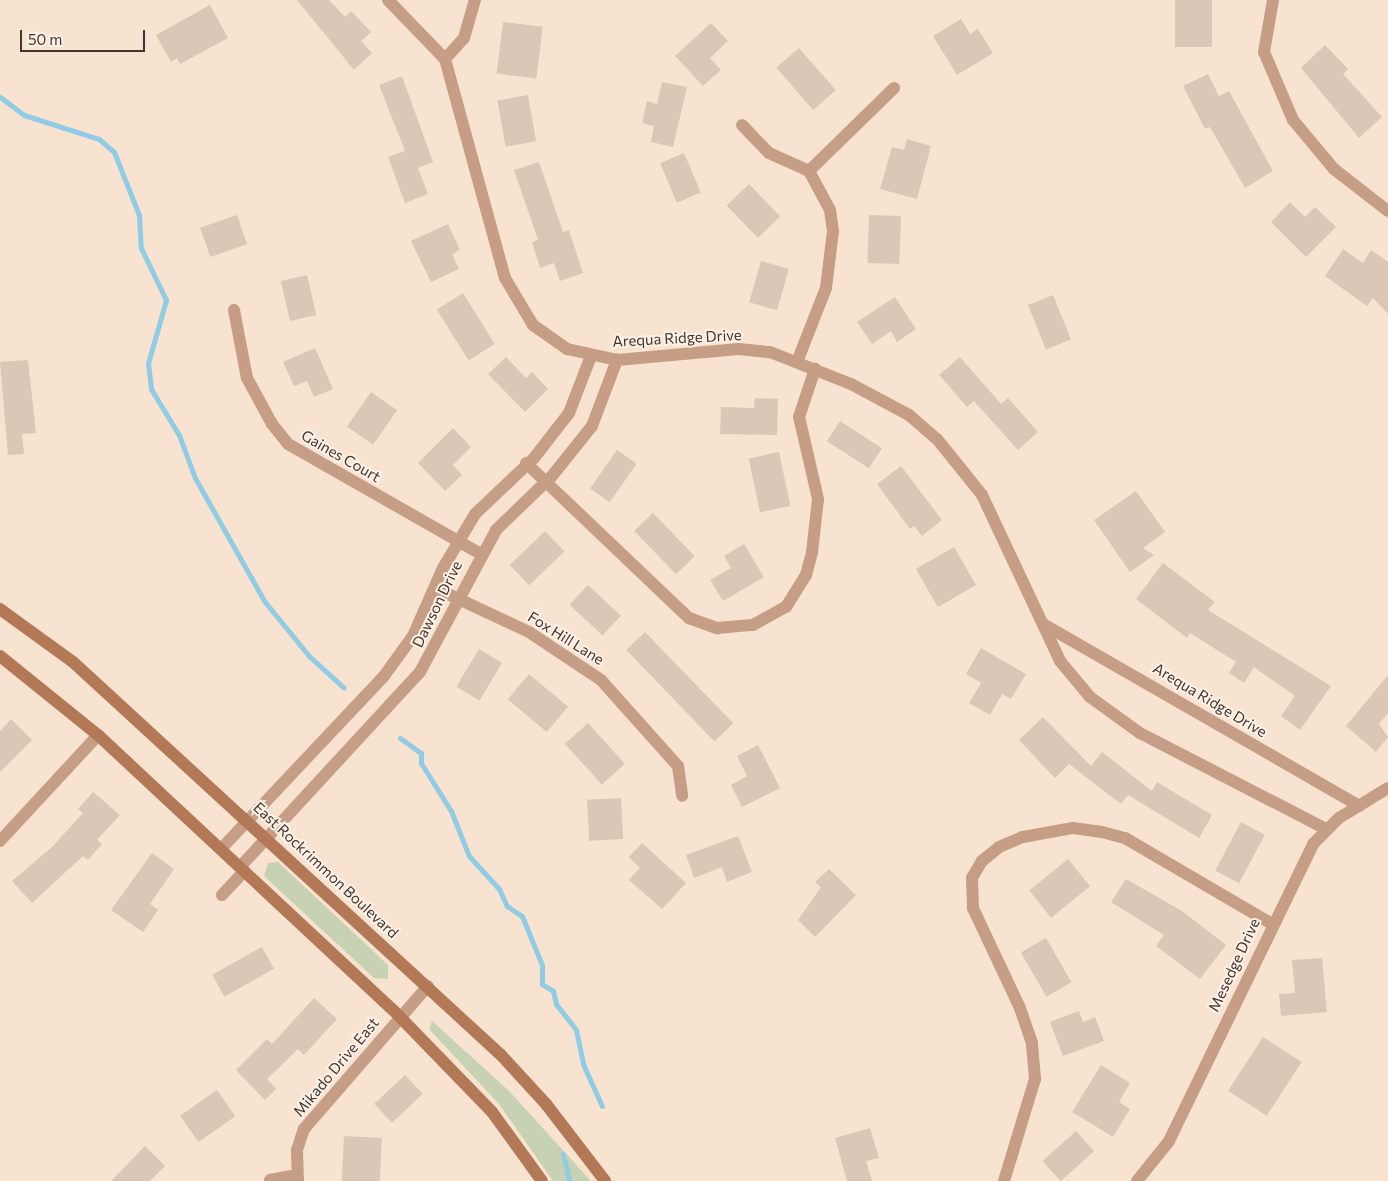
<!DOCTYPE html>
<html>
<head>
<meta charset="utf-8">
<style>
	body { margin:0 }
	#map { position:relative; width:1388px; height:1181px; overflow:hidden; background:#f8e2d0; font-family:Commissioner,sans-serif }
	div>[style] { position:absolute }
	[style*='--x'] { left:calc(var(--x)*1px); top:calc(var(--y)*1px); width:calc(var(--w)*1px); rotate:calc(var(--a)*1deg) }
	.green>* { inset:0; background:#c6d2b2 }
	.stream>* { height:5px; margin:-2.5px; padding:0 2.5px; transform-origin:2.5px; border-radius:2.5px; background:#90cce3 }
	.building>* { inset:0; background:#dcc7b6; transform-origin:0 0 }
	.street>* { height:12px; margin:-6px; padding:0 6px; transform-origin:6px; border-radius:6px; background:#c69e86 }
	.secondary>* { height:12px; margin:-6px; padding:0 6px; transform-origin:6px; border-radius:6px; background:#b37956 }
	span { translate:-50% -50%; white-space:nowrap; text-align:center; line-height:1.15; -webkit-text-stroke:4px #fff1e6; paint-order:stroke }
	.street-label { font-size:15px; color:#3f3630 }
	.scale { position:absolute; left:20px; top:30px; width:125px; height:22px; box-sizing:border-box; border:2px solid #3f3630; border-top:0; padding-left:6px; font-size:15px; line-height:18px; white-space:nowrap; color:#3f3630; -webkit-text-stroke:4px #fff1e6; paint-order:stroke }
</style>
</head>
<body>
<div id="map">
	<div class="green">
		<div style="clip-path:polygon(278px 862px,388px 965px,388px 979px,374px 978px,264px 876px,268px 863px)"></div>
		<div style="clip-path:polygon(432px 1021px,509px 1091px,591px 1181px,553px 1181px,499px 1104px,429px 1029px)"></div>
	</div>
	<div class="stream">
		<div style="--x:0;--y:97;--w:30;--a:37"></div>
		<div style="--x:24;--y:115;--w:79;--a:17.7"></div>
		<div style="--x:99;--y:139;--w:20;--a:41"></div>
		<div style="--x:114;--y:152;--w:68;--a:68.4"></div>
		<div style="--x:139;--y:215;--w:33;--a:87"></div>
		<div style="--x:141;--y:248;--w:58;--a:64.3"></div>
		<div style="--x:166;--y:300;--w:66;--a:105.9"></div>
		<div style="--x:148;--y:363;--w:26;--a:83"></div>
		<div style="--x:151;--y:389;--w:54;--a:58.7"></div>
		<div style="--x:179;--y:435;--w:46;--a:69.6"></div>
		<div style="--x:195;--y:478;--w:142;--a:60.6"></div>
		<div style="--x:265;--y:602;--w:70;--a:50.8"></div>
		<div style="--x:309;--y:656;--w:47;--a:42.4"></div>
		<div style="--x:400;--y:738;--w:26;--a:36"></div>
		<div style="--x:421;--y:753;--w:10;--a:90"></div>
		<div style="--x:421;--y:763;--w:57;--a:58"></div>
		<div style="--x:451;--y:811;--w:48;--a:68.2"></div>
		<div style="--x:469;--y:856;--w:45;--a:47.7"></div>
		<div style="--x:499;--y:889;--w:19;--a:65"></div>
		<div style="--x:507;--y:906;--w:18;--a:34"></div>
		<div style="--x:522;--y:916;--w:53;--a:67.8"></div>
		<div style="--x:542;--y:965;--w:19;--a:90"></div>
		<div style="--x:542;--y:984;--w:13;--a:32"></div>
		<div style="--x:553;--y:991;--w:13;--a:77"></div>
		<div style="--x:556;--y:1004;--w:33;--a:52"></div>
		<div style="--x:576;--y:1030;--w:35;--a:78"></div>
		<div style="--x:583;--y:1064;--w:46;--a:65.7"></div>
		<div style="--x:563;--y:1154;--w:28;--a:77"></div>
	</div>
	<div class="building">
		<div style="clip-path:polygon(297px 0,329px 0,345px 17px,351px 11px,371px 32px,361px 41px,372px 53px,354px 70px)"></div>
		<div style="left:1175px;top:0;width:37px;height:47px"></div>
		<div style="clip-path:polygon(210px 5px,228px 38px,180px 64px,177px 58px,171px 62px,156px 35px)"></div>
		<div style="clip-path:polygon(961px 19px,970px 34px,978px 29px,993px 53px,957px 75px,933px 36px)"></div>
		<div style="left:503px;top:22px;width:40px;height:52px;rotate:7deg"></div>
		<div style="clip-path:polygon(711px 23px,728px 41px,710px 58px,721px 70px,703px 86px,675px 56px)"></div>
		<div style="clip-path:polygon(1325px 45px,1348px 69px,1343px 74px,1382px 117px,1359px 138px,1301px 68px)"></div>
		<div style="left:799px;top:48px;width:56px;height:30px;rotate:49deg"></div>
		<div style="clip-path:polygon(1208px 74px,1219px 96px,1229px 91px,1273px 171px,1245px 188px,1210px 127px,1205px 129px,1183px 86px)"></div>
		<div style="clip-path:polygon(402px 76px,433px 162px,418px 168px,428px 194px,405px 203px,388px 157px,405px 151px,379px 85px)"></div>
		<div style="clip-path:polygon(662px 82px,687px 87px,673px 147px,651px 142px,654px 126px,642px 123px,647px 101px,657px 104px)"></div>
		<div style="left:528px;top:95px;width:47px;height:31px;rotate:80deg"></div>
		<div style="clip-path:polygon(907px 139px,931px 146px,917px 199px,880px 189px,892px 147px,904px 150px)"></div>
		<div style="left:684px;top:153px;width:43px;height:26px;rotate:67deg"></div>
		<div style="clip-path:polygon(539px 162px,563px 232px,569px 230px,583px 273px,560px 281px,554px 263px,540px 268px,532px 242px,538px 240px,514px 170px)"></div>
		<div style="left:749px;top:184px;width:45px;height:31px;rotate:46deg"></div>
		<div style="clip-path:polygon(1290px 202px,1305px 217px,1315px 207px,1336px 227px,1306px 257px,1271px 222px)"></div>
		<div style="left:237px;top:215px;width:31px;height:39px;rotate:71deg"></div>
		<div style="left:869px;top:215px;width:32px;height:48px;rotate:2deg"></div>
		<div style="clip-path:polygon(448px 224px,460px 250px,452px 254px,459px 269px,431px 282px,411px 241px)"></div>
		<div style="clip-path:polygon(1343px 249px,1363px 263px,1371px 250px,1388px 262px,1388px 314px,1373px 298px,1367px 306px,1325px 276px)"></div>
		<div style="left:761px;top:261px;width:29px;height:43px;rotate:16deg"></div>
		<div style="left:307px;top:275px;width:41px;height:27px;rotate:77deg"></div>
		<div style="left:463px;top:293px;width:60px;height:31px;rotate:58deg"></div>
		<div style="left:1053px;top:295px;width:48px;height:27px;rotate:68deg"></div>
		<div style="clip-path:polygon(895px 297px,916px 329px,897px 342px,891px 331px,872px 344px,857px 322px)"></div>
		<div style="clip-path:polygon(315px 348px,333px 389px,314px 397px,307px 381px,294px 386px,283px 362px)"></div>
		<div style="clip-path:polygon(506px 357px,526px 378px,532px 372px,548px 389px,525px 412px,488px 374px)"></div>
		<div style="clip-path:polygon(960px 357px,1001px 404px,1008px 398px,1038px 432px,1018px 450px,974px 401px,967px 407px,939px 375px)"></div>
		<div style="clip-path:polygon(28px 360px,36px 433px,22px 434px,24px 454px,8px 455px,0 362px)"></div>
		<div style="left:371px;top:392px;width:32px;height:42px;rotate:35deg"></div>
		<div style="clip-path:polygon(755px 398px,778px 399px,777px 435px,720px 434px,721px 407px,754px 408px)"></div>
		<div style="left:840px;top:421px;width:50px;height:24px;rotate:33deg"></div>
		<div style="clip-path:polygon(453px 428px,471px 447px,453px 465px,462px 475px,445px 491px,418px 463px)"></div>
		<div style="left:617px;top:450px;width:24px;height:47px;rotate:35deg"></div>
		<div style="left:779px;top:452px;width:55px;height:31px;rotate:78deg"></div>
		<div style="clip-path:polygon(901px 466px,942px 520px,922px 536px,914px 526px,910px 529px,877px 484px)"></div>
		<div style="clip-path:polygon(1136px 491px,1165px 532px,1143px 548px,1154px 555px,1130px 572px,1094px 520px)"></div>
		<div style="left:653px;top:513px;width:60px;height:26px;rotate:46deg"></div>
		<div style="left:545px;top:531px;width:28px;height:49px;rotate:46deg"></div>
		<div style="clip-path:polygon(744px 544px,764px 577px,723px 601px,710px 580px,731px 568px,724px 556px)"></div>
		<div style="left:954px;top:547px;width:44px;height:44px;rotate:60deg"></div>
		<div style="clip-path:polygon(1163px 563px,1215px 602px,1208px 610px,1331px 686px,1300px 730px,1281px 716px,1295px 696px,1254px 667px,1244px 683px,1229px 673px,1236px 662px,1190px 633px,1187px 638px,1136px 599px)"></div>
		<div style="left:588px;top:585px;width:45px;height:27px;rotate:43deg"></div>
		<div style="left:645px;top:632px;width:127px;height:26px;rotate:46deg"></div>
		<div style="clip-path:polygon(981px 648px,1026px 674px,1011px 699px,1002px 694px,990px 715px,969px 703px,981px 683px,966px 674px)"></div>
		<div style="left:479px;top:649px;width:27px;height:44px;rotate:31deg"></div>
		<div style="left:529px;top:674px;width:51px;height:33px;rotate:40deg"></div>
		<div style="clip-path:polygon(1388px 675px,1388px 713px,1379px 724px,1388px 737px,1376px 752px,1346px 726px)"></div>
		<div style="clip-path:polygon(1043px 717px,1091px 766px,1102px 752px,1152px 791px,1157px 782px,1212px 815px,1199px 838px,1128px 795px,1121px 804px,1069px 764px,1055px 778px,1019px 740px)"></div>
		<div style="clip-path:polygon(11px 719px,32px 740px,0 772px,0 731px)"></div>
		<div style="left:588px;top:723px;width:55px;height:31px;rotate:48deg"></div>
		<div style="clip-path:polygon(758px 745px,780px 788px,742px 807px,731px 785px,747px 776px,737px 756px)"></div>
		<div style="clip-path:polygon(93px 792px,120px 815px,97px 840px,102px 844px,88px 860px,83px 856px,32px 903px,12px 881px,52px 847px,83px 813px,78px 809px)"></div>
		<div style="left:621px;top:798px;width:41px;height:34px;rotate:87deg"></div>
		<div style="left:1241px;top:822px;width:27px;height:55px;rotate:28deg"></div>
		<div style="clip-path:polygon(738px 836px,752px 872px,727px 882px,722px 867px,694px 878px,686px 855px)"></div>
		<div style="clip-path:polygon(642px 843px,686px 883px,662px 909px,629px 880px,640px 868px,629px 857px)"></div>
		<div style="clip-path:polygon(152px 853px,174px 869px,150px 904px,158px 910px,143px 932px,111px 910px)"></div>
		<div style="left:1068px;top:859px;width:35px;height:50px;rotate:51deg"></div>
		<div style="clip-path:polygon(829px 869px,856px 895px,815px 937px,798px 920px,821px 887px,815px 882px)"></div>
		<div style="clip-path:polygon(1126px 879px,1182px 911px,1226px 945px,1200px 979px,1156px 946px,1164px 935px,1111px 902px)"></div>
		<div style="left:1046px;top:938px;width:51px;height:29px;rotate:60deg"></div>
		<div style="left:262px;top:947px;width:25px;height:57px;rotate:61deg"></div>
		<div style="clip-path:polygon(1322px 958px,1327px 1012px,1281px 1016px,1279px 994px,1295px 993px,1292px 960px)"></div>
		<div style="clip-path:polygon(314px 998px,337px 1019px,304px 1055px,298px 1049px,267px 1079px,276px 1089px,265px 1100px,236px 1070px,267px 1039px,272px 1044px)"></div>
		<div style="clip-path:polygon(1079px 1011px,1083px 1022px,1095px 1017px,1104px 1041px,1063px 1056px,1050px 1022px)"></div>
		<div style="left:1263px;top:1037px;width:46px;height:64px;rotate:33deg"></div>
		<div style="clip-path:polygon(1101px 1065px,1130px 1083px,1119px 1102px,1130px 1109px,1113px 1137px,1072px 1112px)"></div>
		<div style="left:405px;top:1075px;width:26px;height:42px;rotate:47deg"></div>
		<div style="left:217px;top:1090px;width:32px;height:45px;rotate:55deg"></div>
		<div style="clip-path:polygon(870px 1128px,879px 1158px,866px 1161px,872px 1181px,847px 1181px,835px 1138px)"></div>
		<div style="left:1076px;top:1131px;width:27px;height:45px;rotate:48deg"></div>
		<div style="left:344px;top:1136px;width:38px;height:45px;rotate:3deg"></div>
		<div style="clip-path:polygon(145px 1146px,165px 1166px,150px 1181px,111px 1181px)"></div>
	</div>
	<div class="street">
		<div style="--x:388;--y:0;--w:82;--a:46"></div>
		<div style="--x:445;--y:59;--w:227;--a:74.7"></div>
		<div style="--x:505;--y:278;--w:55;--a:59.2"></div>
		<div style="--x:533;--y:325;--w:42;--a:35.2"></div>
		<div style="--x:567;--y:349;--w:51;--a:12.4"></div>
		<div style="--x:617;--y:360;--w:122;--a:-5.2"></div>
		<div style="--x:739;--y:349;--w:31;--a:6"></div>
		<div style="--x:770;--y:352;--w:87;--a:21.6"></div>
		<div style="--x:851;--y:384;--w:66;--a:28.1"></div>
		<div style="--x:909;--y:415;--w:37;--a:41"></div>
		<div style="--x:937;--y:439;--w:72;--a:51.2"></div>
		<div style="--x:982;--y:495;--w:183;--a:64.8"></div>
		<div style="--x:1060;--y:661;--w:47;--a:50.2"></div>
		<div style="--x:1090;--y:697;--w:62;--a:35.8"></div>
		<div style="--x:1140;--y:733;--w:209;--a:27.3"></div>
		<div style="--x:1273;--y:0;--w:53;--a:99.8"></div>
		<div style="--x:1264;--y:52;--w:74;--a:66.9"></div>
		<div style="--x:1293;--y:120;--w:64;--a:50.1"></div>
		<div style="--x:1334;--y:169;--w:68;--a:37.9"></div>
		<div style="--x:445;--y:59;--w:28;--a:-48"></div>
		<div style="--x:464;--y:38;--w:40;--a:-74"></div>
		<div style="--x:742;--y:125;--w:39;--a:46"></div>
		<div style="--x:769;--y:153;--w:44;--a:24.2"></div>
		<div style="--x:809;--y:171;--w:44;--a:61.7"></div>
		<div style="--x:830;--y:210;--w:21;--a:82"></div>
		<div style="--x:833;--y:231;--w:57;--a:97"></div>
		<div style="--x:826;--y:288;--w:79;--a:111.4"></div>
		<div style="--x:809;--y:171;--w:119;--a:-44.3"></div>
		<div style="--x:234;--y:310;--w:69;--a:79.2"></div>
		<div style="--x:247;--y:378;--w:52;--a:61.5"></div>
		<div style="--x:272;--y:424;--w:26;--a:51"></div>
		<div style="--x:288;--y:444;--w:222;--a:29.7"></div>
		<div style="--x:526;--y:463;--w:225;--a:43.6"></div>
		<div style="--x:689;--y:618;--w:30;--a:20"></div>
		<div style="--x:717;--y:628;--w:36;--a:-5"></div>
		<div style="--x:753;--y:625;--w:38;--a:-29"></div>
		<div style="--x:786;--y:607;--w:38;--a:-58"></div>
		<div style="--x:806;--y:575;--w:24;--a:-75"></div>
		<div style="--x:812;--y:552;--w:53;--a:-83.5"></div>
		<div style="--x:818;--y:499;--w:84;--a:-103"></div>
		<div style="--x:799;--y:417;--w:51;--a:-71.6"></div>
		<div style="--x:435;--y:588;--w:104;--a:25.1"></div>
		<div style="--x:529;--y:632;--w:87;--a:33.7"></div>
		<div style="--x:601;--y:680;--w:115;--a:48.2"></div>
		<div style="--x:678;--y:766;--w:30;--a:82"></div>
		<div style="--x:1043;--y:624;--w:365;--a:29.9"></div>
		<div style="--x:0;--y:841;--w:144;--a:-47.2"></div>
		<div style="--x:221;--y:849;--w:238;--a:-46.7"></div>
		<div style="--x:384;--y:676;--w:49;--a:-54.1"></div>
		<div style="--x:413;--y:636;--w:74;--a:-66.2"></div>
		<div style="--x:443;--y:568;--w:63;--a:-59.3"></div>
		<div style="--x:475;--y:514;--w:81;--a:-43.5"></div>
		<div style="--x:534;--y:458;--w:57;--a:-52.1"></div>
		<div style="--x:569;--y:413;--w:61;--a:-68.9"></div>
		<div style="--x:240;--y:867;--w:265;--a:-47.3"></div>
		<div style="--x:420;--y:672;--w:161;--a:-61.8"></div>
		<div style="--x:496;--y:530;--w:78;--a:-44"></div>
		<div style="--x:552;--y:476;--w:64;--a:-51.3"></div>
		<div style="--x:592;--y:426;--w:71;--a:-69.3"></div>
		<div style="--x:222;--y:895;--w:33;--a:-47"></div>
		<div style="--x:270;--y:1180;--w:26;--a:-11"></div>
		<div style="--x:298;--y:1181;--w:31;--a:-92"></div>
		<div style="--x:297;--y:1150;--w:22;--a:-72"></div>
		<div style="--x:304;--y:1129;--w:189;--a:-49.1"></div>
		<div style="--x:1004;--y:1181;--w:107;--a:-73.1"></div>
		<div style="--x:1035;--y:1079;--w:36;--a:-95"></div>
		<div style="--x:1032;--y:1043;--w:37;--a:-109"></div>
		<div style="--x:1020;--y:1008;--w:110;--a:-115.2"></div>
		<div style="--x:973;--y:908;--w:30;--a:-92"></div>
		<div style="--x:972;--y:878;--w:20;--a:-60"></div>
		<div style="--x:982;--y:861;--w:22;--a:-39"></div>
		<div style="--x:999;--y:847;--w:26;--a:-23"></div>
		<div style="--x:1023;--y:837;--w:51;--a:-10.2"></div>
		<div style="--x:1073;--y:828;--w:29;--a:8"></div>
		<div style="--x:1102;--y:832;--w:24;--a:15"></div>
		<div style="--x:1125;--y:838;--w:170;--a:30.3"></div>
		<div style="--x:1137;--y:1181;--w:51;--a:-51.3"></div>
		<div style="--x:1169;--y:1141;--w:330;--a:-64.1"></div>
		<div style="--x:1313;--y:844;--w:37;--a:-45"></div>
		<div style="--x:1339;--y:818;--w:57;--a:-31.5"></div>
	</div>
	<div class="secondary">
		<div style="--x:0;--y:609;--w:90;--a:36"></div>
		<div style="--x:73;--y:662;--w:581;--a:42.56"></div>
		<div style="--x:501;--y:1055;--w:67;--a:47.4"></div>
		<div style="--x:546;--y:1104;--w:97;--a:52.5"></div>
		<div style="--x:0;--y:656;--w:126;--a:38.9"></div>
		<div style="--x:98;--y:735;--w:413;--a:43"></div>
		<div style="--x:400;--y:1017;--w:132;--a:45.9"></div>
		<div style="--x:492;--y:1112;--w:85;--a:54.1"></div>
	</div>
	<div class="street-label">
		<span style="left:677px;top:338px;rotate:-3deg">Arequa Ridge Drive</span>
		<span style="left:341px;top:456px;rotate:30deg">Gaines Court</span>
		<span style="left:437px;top:604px;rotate:-64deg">Dawson Drive</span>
		<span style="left:566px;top:638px;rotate:32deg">Fox Hill Lane</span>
		<span style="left:1210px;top:700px;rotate:31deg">Arequa Ridge Drive</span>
		<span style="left:326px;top:870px;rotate:43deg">East Rockrimmon Boulevard</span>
		<span style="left:1234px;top:965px;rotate:-65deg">Mesedge Drive</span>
		<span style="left:336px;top:1067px;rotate:-50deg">Mikado Drive East</span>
	</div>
	<div class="scale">50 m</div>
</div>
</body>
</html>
